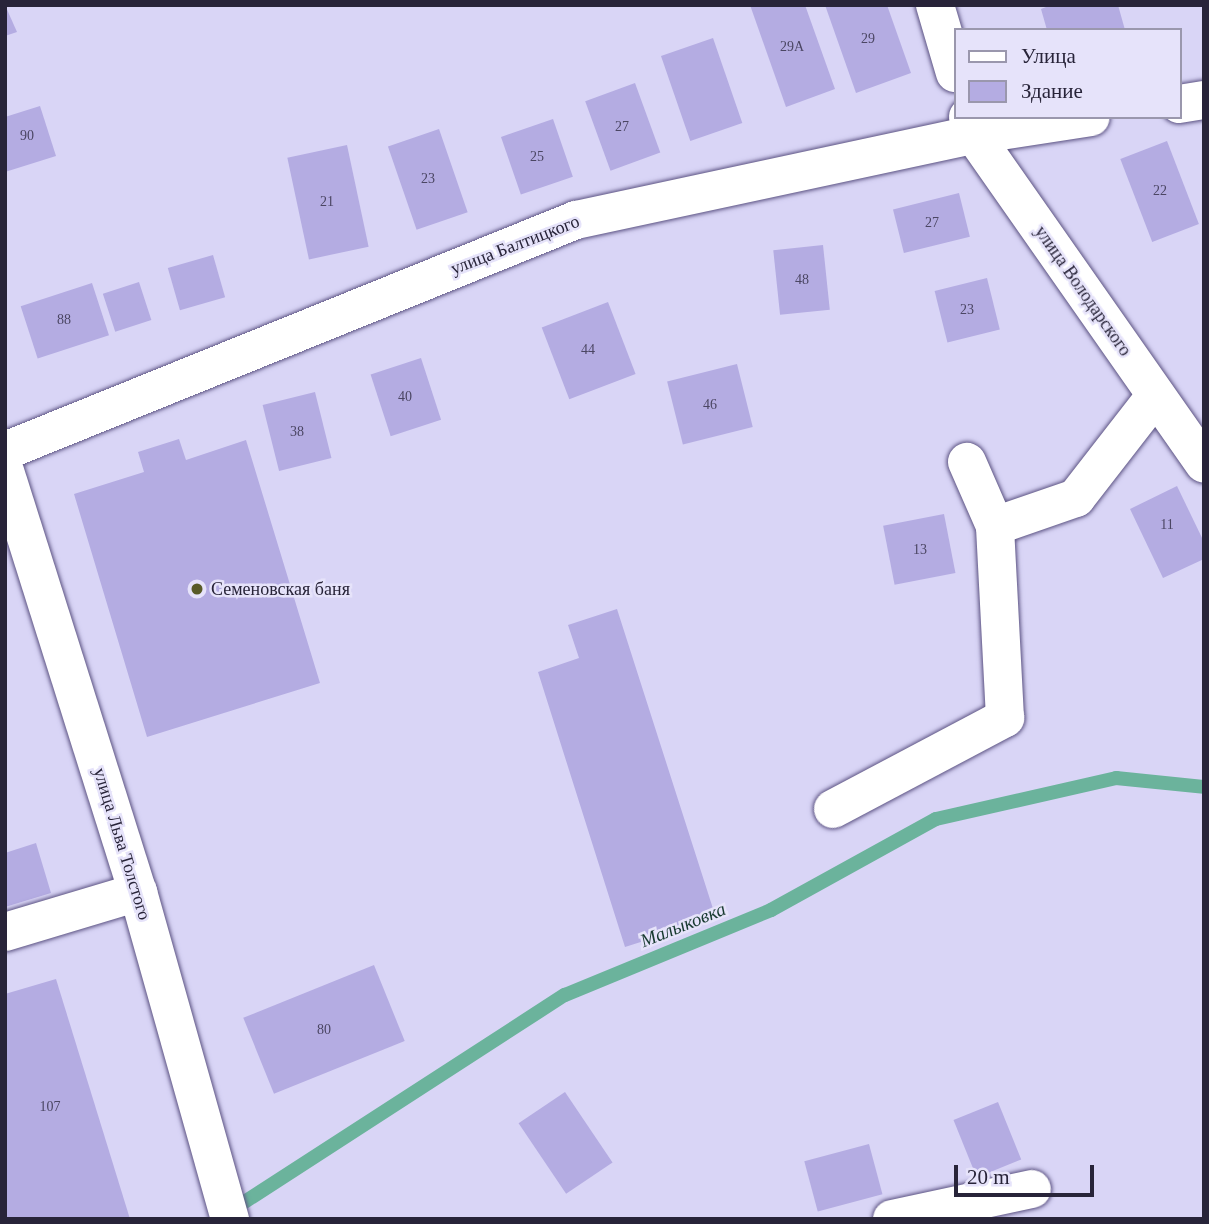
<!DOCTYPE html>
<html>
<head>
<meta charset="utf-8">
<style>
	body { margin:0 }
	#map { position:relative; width:1209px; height:1224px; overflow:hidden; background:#d9d5f6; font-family:Georgia,serif }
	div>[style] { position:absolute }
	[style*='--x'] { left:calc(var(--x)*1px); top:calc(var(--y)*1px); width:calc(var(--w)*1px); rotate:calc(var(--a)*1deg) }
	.stream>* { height:14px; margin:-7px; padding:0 7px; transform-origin:7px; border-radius:7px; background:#6bb39c }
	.building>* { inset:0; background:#b4ace2; transform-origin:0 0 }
	.roads { filter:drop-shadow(0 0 2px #5c5383) drop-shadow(0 0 2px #5c5383) }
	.minor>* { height:38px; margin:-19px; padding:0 19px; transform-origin:19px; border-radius:19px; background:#fff }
	.dots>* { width:19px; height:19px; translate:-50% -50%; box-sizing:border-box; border:4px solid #e6e3fa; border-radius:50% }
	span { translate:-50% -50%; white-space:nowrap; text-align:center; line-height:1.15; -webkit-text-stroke:5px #e6e3fa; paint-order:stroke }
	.number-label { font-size:14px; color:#4b4663 }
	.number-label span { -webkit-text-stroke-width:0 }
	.street-label { font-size:18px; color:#282439 }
	.poi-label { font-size:18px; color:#282439 }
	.left { translate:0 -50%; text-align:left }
	.water-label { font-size:19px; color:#183a30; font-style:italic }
	.frame { position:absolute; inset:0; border:7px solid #282439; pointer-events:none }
	.legend { position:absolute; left:954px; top:28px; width:228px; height:91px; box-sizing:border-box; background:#e6e3fa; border:2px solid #9a97ad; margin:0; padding:9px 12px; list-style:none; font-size:21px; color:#282439 }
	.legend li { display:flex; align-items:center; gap:14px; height:35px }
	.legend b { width:35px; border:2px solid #9a97ad }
	.scale { position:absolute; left:954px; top:1165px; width:140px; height:32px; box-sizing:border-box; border:4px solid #282439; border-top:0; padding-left:9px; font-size:21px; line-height:24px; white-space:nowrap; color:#282439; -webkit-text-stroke:5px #e6e3fa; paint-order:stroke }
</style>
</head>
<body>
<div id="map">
	<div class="stream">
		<div style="--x:229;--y:1212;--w:400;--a:-32.9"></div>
		<div style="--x:565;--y:995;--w:223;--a:-22.4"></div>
		<div style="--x:771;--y:910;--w:188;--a:-28.9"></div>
		<div style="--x:936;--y:819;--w:185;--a:-12.8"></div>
		<div style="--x:1116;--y:778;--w:88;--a:5.8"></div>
	</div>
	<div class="building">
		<div style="clip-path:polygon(5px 5px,17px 32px,5px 36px)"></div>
		<div style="clip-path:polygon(750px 5px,805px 5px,835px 89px,786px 107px)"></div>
		<div style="clip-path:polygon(825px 5px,887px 5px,911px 73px,856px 93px)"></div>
		<div style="clip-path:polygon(1051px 5px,1118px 5px,1125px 30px,1047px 30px,1041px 9px)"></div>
		<div style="left:713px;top:38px;width:90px;height:55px;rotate:71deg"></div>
		<div style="left:635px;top:83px;width:74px;height:53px;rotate:70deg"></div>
		<div style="clip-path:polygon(40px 106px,56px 156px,5px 172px,5px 117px)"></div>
		<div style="left:553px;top:119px;width:61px;height:55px;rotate:71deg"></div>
		<div style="left:439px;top:129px;width:88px;height:54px;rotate:71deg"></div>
		<div style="left:1167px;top:141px;width:89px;height:50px;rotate:69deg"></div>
		<div style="left:347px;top:145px;width:104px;height:61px;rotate:78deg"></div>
		<div style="left:959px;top:193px;width:45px;height:68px;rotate:76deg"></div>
		<div style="left:823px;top:245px;width:65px;height:50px;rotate:84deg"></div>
		<div style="left:213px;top:255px;width:44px;height:47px;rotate:74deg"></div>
		<div style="left:987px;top:278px;width:53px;height:54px;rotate:76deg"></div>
		<div style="left:139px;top:282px;width:40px;height:38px;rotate:72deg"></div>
		<div style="left:92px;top:283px;width:55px;height:75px;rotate:72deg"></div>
		<div style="left:608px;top:302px;width:77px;height:71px;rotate:69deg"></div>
		<div style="left:421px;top:358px;width:65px;height:53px;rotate:72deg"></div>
		<div style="left:737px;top:364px;width:65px;height:72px;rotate:76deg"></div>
		<div style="left:315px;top:392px;width:68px;height:54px;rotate:76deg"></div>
		<div style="clip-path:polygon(179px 439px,186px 460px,246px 440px,320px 683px,147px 737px,74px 494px,144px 472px,138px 452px)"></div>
		<div style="clip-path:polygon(1177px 486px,1204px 542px,1204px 559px,1163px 578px,1130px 509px)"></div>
		<div style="left:944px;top:514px;width:60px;height:62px;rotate:79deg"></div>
		<div style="clip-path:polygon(617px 609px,716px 918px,625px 947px,538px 672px,579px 658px,568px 625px)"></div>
		<div style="clip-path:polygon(36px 843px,51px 893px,5px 907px,5px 853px)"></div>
		<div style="left:374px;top:965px;width:82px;height:141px;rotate:68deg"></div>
		<div style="clip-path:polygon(56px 979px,130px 1219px,5px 1219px,5px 994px)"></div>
		<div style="left:565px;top:1092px;width:85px;height:56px;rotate:56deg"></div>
		<div style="left:998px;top:1102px;width:62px;height:48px;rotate:68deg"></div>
		<div style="left:869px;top:1144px;width:52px;height:67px;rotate:75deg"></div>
	</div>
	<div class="roads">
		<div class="minor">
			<div style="--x:935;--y:5;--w:71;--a:73.6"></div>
			<div style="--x:1179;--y:104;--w:25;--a:-9"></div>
			<div style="--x:968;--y:117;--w:19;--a:72"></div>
			<div style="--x:974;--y:135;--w:401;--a:55"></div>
			<div style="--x:5;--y:451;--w:616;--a:-22.03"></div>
			<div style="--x:576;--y:220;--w:407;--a:-12.1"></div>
			<div style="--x:974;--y:135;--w:118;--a:-8.7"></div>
			<div style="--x:5;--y:471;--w:442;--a:72.5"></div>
			<div style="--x:138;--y:892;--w:340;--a:74.3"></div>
			<div style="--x:995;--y:526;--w:86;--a:-19.1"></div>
			<div style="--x:1076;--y:498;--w:130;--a:-52.2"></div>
			<div style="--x:833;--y:809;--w:195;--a:-27.9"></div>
			<div style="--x:1005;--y:718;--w:192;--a:-93"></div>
			<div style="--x:995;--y:526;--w:70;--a:-113.6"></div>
			<div style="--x:5;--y:932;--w:139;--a:-16.7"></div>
			<div style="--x:892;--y:1219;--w:143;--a:-12.1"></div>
		</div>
	</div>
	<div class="dots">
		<div style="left:197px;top:589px;background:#595b28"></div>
	</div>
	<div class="number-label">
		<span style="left:868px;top:39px">29</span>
		<span style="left:792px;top:47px">29А</span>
		<span style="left:622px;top:127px">27</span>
		<span style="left:27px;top:136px">90</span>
		<span style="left:537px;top:157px">25</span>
		<span style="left:428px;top:179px">23</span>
		<span style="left:1160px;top:191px">22</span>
		<span style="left:327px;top:202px">21</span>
		<span style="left:932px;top:223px">27</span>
		<span style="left:802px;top:280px">48</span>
		<span style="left:967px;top:310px">23</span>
		<span style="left:64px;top:320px">88</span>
		<span style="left:588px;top:350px">44</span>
		<span style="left:405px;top:397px">40</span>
		<span style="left:710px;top:405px">46</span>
		<span style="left:297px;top:432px">38</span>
		<span style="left:1167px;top:525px">11</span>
		<span style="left:920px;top:550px">13</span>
		<span style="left:324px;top:1030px">80</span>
		<span style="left:50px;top:1107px">107</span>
	</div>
	<div class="street-label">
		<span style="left:515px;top:245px;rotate:-21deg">улица Балтицкого</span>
		<span style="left:1083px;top:291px;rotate:55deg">улица Володарского</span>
		<span style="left:122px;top:844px;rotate:73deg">улица Льва Толстого</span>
	</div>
	<div class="poi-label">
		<span class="left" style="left:211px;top:589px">Семеновская баня</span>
	</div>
	<div class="water-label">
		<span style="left:683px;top:925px;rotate:-22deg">Малыковка</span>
	</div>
	<div class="frame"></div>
	<ul class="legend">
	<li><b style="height:9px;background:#fff"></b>Улица</li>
	<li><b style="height:19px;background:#b4ace2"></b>Здание</li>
	</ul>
	<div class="scale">20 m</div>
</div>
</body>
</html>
